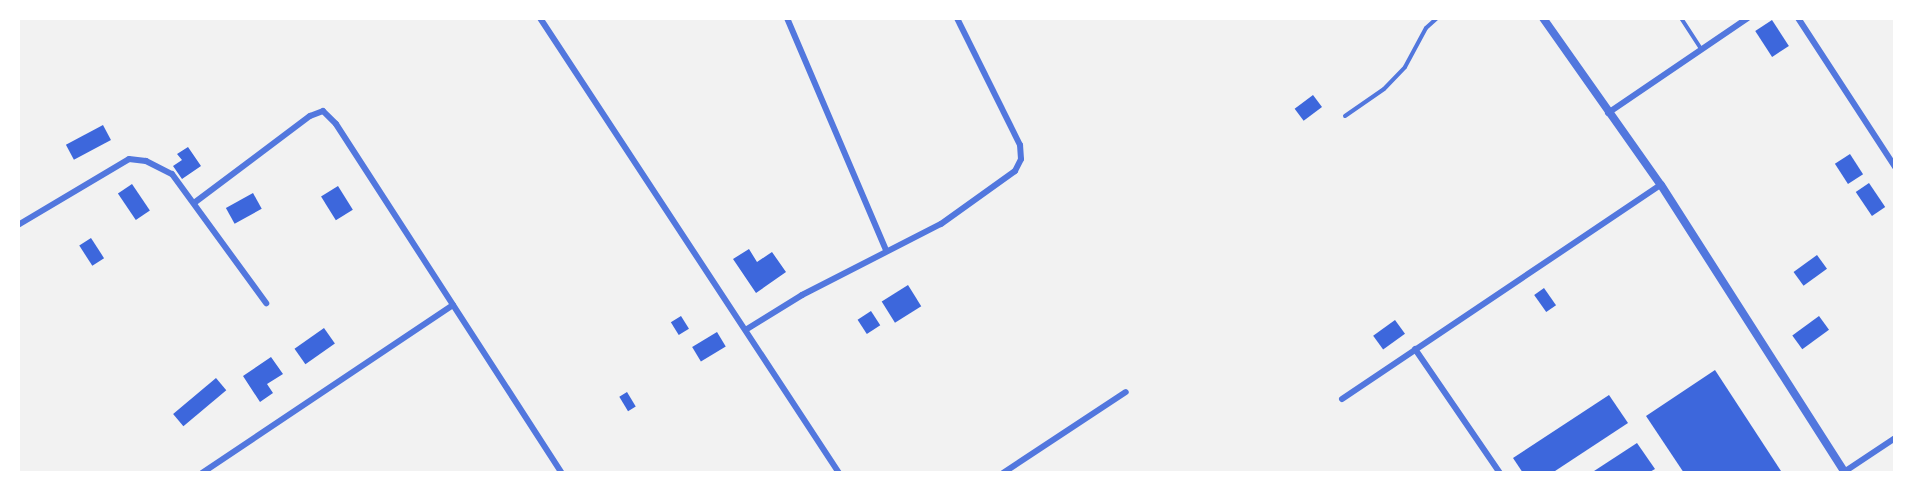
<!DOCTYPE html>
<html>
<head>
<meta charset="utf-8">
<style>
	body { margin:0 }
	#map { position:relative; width:1913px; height:491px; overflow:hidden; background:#f2f2f2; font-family:"PT Sans Narrow",sans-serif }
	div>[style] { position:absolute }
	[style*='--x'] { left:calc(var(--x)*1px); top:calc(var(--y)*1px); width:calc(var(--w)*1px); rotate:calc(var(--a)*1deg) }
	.building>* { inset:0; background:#3d67dc; transform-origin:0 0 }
	.service>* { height:4px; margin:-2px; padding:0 2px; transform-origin:2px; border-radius:2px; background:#5277de }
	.minor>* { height:6px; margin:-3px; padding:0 3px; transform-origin:3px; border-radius:3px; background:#5277de }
	.tertiary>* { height:8px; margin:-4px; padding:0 4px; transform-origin:4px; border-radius:4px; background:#5277de }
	span { translate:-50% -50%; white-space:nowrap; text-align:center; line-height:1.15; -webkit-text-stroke:4.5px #fff; paint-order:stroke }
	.frame { position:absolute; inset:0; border:20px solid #fff; pointer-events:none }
</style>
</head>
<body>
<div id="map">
	<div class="building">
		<div style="left:1772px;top:20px;width:31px;height:20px;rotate:57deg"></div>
		<div style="left:1313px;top:95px;width:15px;height:23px;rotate:53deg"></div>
		<div style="left:103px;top:125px;width:17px;height:42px;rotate:62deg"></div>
		<div style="clip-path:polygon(188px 147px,201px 166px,182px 179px,173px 166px,182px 160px,177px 154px)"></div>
		<div style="left:1850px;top:154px;width:24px;height:18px;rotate:57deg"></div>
		<div style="left:1869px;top:183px;width:29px;height:16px;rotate:56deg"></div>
		<div style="left:132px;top:184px;width:32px;height:17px;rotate:56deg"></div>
		<div style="left:338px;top:186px;width:28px;height:20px;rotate:58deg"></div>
		<div style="left:253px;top:193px;width:18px;height:31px;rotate:61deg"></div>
		<div style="left:91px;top:238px;width:24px;height:14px;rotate:57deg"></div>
		<div style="clip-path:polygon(749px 249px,757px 262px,772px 252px,786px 272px,756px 293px,733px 259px)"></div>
		<div style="left:1817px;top:255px;width:17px;height:29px;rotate:54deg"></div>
		<div style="left:908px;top:285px;width:25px;height:31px;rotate:58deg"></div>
		<div style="left:1544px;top:288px;width:21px;height:12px;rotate:55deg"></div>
		<div style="left:871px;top:311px;width:17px;height:16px;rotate:57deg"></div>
		<div style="left:681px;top:316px;width:15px;height:12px;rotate:58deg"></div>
		<div style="left:1819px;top:316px;width:17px;height:33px;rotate:54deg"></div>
		<div style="left:1395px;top:320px;width:17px;height:27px;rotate:54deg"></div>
		<div style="left:324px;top:328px;width:19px;height:36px;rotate:55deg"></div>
		<div style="left:717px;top:332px;width:17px;height:29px;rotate:59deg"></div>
		<div style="clip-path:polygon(271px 357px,283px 374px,267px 384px,273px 393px,260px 402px,243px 376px)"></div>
		<div style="clip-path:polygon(1715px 370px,1781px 471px,1778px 473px,1684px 473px,1646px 416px)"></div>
		<div style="left:216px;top:378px;width:16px;height:56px;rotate:50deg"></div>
		<div style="left:627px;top:392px;width:17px;height:9px;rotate:59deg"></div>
		<div style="clip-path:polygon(1609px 395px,1628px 423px,1552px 473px,1523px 473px,1513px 458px)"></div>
		<div style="clip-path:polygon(1637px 443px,1655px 469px,1648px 473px,1591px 473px)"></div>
	</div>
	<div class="service">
		<div style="--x:1681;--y:18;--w:37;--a:57"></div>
		<div style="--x:1345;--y:116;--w:47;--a:-34.7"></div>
		<div style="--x:1384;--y:89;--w:30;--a:-46"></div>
		<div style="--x:1405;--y:67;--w:44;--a:-61.7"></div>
		<div style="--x:1426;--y:28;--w:15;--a:-42"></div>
	</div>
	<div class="minor">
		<div style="--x:540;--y:18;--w:544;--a:56.69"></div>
		<div style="--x:787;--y:18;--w:252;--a:66.9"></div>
		<div style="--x:1798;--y:18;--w:178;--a:56.9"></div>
		<div style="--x:1608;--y:113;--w:169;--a:-34.2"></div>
		<div style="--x:194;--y:203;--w:145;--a:-36.9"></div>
		<div style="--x:310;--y:116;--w:14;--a:-21"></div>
		<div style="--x:323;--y:111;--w:18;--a:45"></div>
		<div style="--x:336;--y:124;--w:416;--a:57.1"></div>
		<div style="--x:18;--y:225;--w:129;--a:-30.7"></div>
		<div style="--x:129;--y:159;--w:17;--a:7"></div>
		<div style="--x:146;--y:161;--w:29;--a:27"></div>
		<div style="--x:172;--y:174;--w:160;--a:53.9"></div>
		<div style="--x:747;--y:329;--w:65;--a:-31.7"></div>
		<div style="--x:802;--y:295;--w:156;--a:-27.1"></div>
		<div style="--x:941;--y:224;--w:91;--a:-35.6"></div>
		<div style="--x:1015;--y:171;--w:13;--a:-63"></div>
		<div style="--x:1021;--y:159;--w:14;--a:-94"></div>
		<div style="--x:1020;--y:145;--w:142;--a:-116.4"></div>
		<div style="--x:1415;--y:349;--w:150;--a:55.6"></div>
		<div style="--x:1342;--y:399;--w:384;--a:-33.9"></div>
		<div style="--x:1844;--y:472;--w:61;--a:-33.7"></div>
		<div style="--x:202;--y:473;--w:302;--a:-33.8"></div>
		<div style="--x:1003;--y:473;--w:147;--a:-33.4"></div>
	</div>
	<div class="tertiary">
		<div style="--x:1543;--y:18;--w:204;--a:54.8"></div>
		<div style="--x:1661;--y:185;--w:342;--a:57.4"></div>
	</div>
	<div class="frame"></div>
</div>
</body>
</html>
